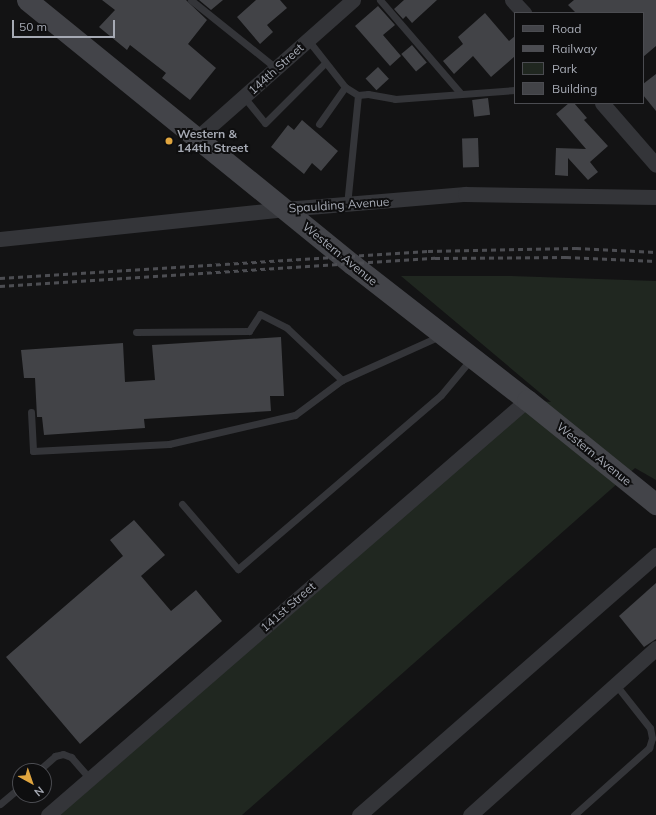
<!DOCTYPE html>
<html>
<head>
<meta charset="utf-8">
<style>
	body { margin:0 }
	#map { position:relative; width:656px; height:815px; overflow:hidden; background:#131314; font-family:Mulish,sans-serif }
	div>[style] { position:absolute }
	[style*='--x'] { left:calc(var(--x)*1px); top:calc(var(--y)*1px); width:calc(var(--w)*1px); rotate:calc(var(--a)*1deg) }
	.green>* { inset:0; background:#202720 }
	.building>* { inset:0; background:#424347; transform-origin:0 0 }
	.service>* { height:7px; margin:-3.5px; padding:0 3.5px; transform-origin:3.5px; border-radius:3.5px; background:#343539 }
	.minor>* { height:15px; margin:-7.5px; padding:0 7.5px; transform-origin:7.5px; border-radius:7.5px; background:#343539 }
	.secondary>* { height:21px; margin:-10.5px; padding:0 10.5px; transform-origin:10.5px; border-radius:10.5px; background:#434449 }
	.rail>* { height:3px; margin-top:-1.5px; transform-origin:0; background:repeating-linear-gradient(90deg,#4c4d52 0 5px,transparent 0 9px) }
	.dots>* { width:11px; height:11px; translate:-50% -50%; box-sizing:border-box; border:2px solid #0e0e0f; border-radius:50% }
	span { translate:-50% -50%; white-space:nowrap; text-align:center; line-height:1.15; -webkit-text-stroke:4px #0e0e0f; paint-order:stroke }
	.street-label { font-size:12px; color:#a6aab4 }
	.poi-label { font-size:12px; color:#a6aab4; font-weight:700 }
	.left { translate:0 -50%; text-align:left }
	.legend { position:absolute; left:514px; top:12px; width:130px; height:92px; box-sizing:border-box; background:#0e0e0f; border:1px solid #4b4c51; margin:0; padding:5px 7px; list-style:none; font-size:12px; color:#a6aab4 }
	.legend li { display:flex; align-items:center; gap:8px; height:20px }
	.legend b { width:20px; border:1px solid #4b4c51 }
	.north { position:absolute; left:12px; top:763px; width:40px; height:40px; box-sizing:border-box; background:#0e0e0f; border:1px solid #4b4c51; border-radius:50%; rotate:140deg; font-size:11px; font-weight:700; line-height:16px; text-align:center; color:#a6aab4 }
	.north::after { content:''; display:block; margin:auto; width:14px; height:18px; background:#e1a63f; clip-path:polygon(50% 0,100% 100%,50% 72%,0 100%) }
	.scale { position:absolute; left:12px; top:20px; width:103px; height:18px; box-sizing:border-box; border:2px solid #a6aab4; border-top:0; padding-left:5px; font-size:12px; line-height:14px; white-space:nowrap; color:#a6aab4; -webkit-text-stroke:3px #0e0e0f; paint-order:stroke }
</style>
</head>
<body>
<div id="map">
	<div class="green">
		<div style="clip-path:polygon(401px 276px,511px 276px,656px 281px,656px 480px,635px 468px,242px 815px,48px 815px,527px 400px,551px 402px)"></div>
	</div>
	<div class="building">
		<div style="clip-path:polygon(102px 0,186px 0,207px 20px,188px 44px,216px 68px,190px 100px,162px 78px,166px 73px,130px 45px,127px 50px,99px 27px,115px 10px)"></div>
		<div style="clip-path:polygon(199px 0,223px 0,211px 10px)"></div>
		<div style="clip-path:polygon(256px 0,280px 0,287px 8px,267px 25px,273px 32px,260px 44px,237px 17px)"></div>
		<div style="clip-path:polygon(404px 0,437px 0,412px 23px,406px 16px,403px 19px,394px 9px)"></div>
		<div style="clip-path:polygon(574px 0,656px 0,656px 46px,643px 57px,643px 13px,576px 13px,568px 5px)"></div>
		<div style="clip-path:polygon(378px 6px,395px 25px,383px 35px,401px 56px,390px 66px,355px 26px)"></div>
		<div style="clip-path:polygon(485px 13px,509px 41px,515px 36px,515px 56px,491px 77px,473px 56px,454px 74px,443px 61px,463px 44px,458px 37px)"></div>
		<div style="left:412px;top:45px;width:23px;height:14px;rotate:50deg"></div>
		<div style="left:378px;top:67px;width:16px;height:17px;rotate:47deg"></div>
		<div style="clip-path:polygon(656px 74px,656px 111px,643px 95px,643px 84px)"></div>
		<div style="left:488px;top:98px;width:17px;height:16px;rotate:83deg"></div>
		<div style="clip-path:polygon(569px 103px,574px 103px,587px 118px,584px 120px,608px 146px,590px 162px,598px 172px,588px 180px,568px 158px,568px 176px,555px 175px,556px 148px,586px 149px,556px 114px)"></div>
		<div style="clip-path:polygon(302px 120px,338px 151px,321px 171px,312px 163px,304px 174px,271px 147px,288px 125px,294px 130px)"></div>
		<div style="left:478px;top:138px;width:29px;height:16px;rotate:88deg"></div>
		<div style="clip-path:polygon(281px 337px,284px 396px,270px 396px,271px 411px,144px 419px,145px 428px,44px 435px,42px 417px,37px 417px,35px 378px,24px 378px,21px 350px,123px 343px,125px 382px,155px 380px,152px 345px)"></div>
		<div style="clip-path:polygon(134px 520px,165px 555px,141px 576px,171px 611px,196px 590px,222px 621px,80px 744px,6px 657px,123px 556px,110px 540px)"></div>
		<div style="clip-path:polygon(656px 583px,656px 639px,644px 647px,619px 616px)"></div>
	</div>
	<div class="service">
		<div style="--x:191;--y:0;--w:109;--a:38.7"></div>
		<div style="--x:380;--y:0;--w:124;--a:49.2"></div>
		<div style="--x:308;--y:40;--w:60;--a:51.8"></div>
		<div style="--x:345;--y:87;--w:15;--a:32"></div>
		<div style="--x:358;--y:95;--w:111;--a:95.7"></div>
		<div style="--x:358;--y:95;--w:10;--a:-6"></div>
		<div style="--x:368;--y:94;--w:27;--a:10"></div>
		<div style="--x:395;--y:99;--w:120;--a:-4.3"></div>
		<div style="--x:244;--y:97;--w:33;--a:51"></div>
		<div style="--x:265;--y:123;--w:85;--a:-45"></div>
		<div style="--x:319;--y:124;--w:45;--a:-54.9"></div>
		<div style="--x:136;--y:332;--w:113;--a:-0.5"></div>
		<div style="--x:249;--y:331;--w:20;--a:-57"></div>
		<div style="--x:260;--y:314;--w:30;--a:27"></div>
		<div style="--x:287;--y:328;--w:76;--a:43.4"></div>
		<div style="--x:31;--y:412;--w:39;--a:87"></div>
		<div style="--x:33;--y:451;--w:136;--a:-2.9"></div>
		<div style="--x:169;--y:444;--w:129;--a:-13"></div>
		<div style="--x:295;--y:415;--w:59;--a:-36.7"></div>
		<div style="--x:342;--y:380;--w:107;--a:-24.2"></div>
		<div style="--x:182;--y:504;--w:86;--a:49.3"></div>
		<div style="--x:238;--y:569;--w:267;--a:-40.6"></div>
		<div style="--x:441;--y:395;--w:47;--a:-50.2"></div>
		<div style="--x:38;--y:771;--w:23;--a:-41"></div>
		<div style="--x:55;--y:756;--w:8;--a:-14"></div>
		<div style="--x:63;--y:754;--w:9;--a:21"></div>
		<div style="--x:71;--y:757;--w:29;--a:49"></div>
		<div style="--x:0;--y:804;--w:26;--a:-40"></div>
		<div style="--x:574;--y:815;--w:101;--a:-41.8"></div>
		<div style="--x:649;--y:748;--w:10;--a:-73"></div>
		<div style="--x:652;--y:738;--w:10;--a:-101"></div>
		<div style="--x:650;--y:728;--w:55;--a:-128.3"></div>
	</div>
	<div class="minor">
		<div style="--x:512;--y:0;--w:18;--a:47"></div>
		<div style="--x:602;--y:103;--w:82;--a:48.9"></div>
		<div style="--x:198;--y:137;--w:207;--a:-41.5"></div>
		<div style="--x:0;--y:239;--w:287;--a:-6"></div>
		<div style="--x:285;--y:209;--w:181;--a:-4.8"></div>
		<div style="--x:465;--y:194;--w:191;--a:0.9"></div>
		<div style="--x:48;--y:815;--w:634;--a:-40.91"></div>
		<div style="--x:359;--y:815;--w:395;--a:-41.2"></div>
		<div style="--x:470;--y:815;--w:250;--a:-41.9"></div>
	</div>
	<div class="secondary">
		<div style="--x:27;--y:0;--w:419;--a:39.1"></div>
		<div style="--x:352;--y:264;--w:222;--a:37.9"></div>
		<div style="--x:527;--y:400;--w:166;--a:38.9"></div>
	</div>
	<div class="rail">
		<div style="--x:0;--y:278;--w:429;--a:-3.6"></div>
		<div style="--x:428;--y:251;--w:148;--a:-1.2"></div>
		<div style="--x:576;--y:248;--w:80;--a:2.9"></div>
		<div style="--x:0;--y:286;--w:436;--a:-3.7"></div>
		<div style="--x:435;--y:258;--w:131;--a:-0.4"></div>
		<div style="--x:566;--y:257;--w:90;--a:2.5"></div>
	</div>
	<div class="dots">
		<div style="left:169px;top:141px;background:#e1a63f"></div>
	</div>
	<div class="street-label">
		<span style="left:276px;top:69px;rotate:-42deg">144th Street</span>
		<span style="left:339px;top:205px;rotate:-4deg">Spaulding Avenue</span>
		<span style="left:340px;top:254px;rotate:39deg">Western Avenue</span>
		<span style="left:594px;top:454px;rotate:39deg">Western Avenue</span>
		<span style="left:288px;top:607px;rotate:-41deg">141st Street</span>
	</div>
	<div class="poi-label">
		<span class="left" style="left:177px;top:141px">Western &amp;<br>144th Street</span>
	</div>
	<ul class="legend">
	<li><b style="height:5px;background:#434449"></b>Road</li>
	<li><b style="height:5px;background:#4c4d52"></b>Railway</li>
	<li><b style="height:11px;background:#202720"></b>Park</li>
	<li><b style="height:11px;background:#424347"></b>Building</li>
	</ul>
	<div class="north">N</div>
	<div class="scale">50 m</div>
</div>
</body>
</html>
